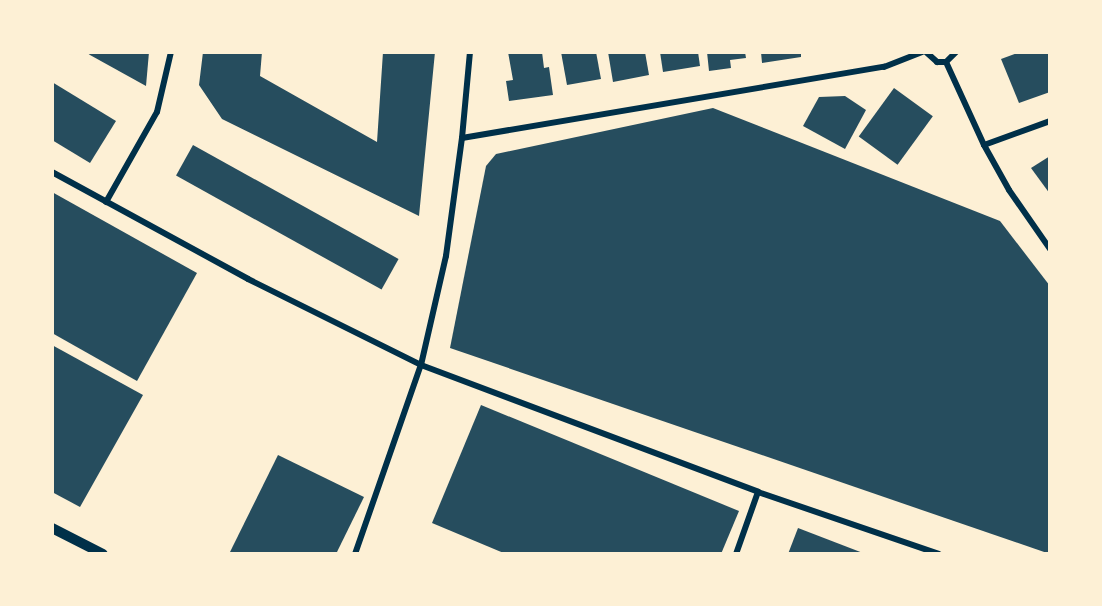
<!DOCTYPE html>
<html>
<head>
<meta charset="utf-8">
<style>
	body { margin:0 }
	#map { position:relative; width:1102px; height:606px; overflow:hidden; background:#fdf0d5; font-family:Helvetica,sans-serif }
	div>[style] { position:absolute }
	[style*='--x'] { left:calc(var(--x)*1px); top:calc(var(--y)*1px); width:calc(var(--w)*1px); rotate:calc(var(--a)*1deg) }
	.building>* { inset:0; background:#264d5e; transform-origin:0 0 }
	.minor>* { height:6px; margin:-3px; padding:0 3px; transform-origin:3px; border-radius:3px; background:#003049 }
	.tertiary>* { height:10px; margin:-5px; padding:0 5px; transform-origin:5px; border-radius:5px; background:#003049 }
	span { translate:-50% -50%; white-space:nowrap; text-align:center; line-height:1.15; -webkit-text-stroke:5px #fdf0d5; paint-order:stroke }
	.frame { position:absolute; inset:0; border:54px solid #fdf0d5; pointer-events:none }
</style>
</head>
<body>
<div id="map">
	<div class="building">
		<div style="clip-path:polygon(86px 52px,149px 52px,146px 86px,90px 55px)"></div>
		<div style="clip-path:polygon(203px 52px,262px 52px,260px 76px,377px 142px,383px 52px,435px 52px,419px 216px,222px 119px,199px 85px)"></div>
		<div style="clip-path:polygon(508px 52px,542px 52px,544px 68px,549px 67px,553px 95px,509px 101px,506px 81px,513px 80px)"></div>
		<div style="clip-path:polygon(561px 52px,596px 52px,601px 79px,567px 85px)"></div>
		<div style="clip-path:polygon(608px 52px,645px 52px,649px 75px,613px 82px)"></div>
		<div style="clip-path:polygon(660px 52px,698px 52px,700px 66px,663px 72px)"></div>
		<div style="clip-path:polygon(707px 52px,745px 52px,746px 58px,730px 60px,731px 68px,709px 71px)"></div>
		<div style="clip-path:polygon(761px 52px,801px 52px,801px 57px,762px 63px)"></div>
		<div style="clip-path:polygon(1020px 52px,1050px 52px,1050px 92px,1019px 103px,1001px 59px)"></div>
		<div style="clip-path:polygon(52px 82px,116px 121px,90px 163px,52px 140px)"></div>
		<div style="left:894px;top:88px;width:48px;height:60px;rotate:36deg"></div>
		<div style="clip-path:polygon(845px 96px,866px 110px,845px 149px,803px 126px,819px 97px)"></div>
		<div style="clip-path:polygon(713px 108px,1000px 221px,1050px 286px,1050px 554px,450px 348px,486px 166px,496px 154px)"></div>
		<div style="left:193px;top:145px;width:235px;height:35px;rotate:29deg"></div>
		<div style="clip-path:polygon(1050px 156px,1050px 194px,1031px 168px)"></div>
		<div style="clip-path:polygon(52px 192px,197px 273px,137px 381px,52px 333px)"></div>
		<div style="clip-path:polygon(52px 345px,143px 395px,80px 507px,52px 492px)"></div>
		<div style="clip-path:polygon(481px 405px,739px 511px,721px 554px,506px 554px,432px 523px)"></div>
		<div style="clip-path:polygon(278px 455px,364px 497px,336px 554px,229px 554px)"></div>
		<div style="clip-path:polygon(798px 528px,863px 553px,863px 554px,788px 554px)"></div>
	</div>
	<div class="minor">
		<div style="--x:926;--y:52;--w:15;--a:42"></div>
		<div style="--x:937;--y:62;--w:9;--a:0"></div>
		<div style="--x:946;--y:62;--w:14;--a:-45"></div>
		<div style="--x:946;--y:62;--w:91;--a:65.4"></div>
		<div style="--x:984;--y:145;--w:51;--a:60.9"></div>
		<div style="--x:1009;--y:190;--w:72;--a:55.2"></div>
		<div style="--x:462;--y:138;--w:428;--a:-9.6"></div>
		<div style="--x:884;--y:67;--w:41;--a:-21.5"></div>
		<div style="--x:984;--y:145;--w:70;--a:-20"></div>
		<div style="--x:52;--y:172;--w:223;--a:28.6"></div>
		<div style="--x:248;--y:279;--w:193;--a:26.4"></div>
		<div style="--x:421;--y:365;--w:360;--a:20.6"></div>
		<div style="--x:758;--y:492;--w:191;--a:18.9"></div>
		<div style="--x:106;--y:202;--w:103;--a:-60.5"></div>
		<div style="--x:157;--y:112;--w:62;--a:-76.9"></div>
		<div style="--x:355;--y:554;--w:200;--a:-70.8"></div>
		<div style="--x:421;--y:365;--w:112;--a:-77.1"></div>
		<div style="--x:446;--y:256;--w:119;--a:-82.3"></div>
		<div style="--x:462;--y:138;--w:86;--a:-84.7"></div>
		<div style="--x:736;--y:554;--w:66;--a:-70.5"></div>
	</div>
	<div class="tertiary">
		<div style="--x:52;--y:528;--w:57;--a:27"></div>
	</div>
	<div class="frame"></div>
</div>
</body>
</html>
